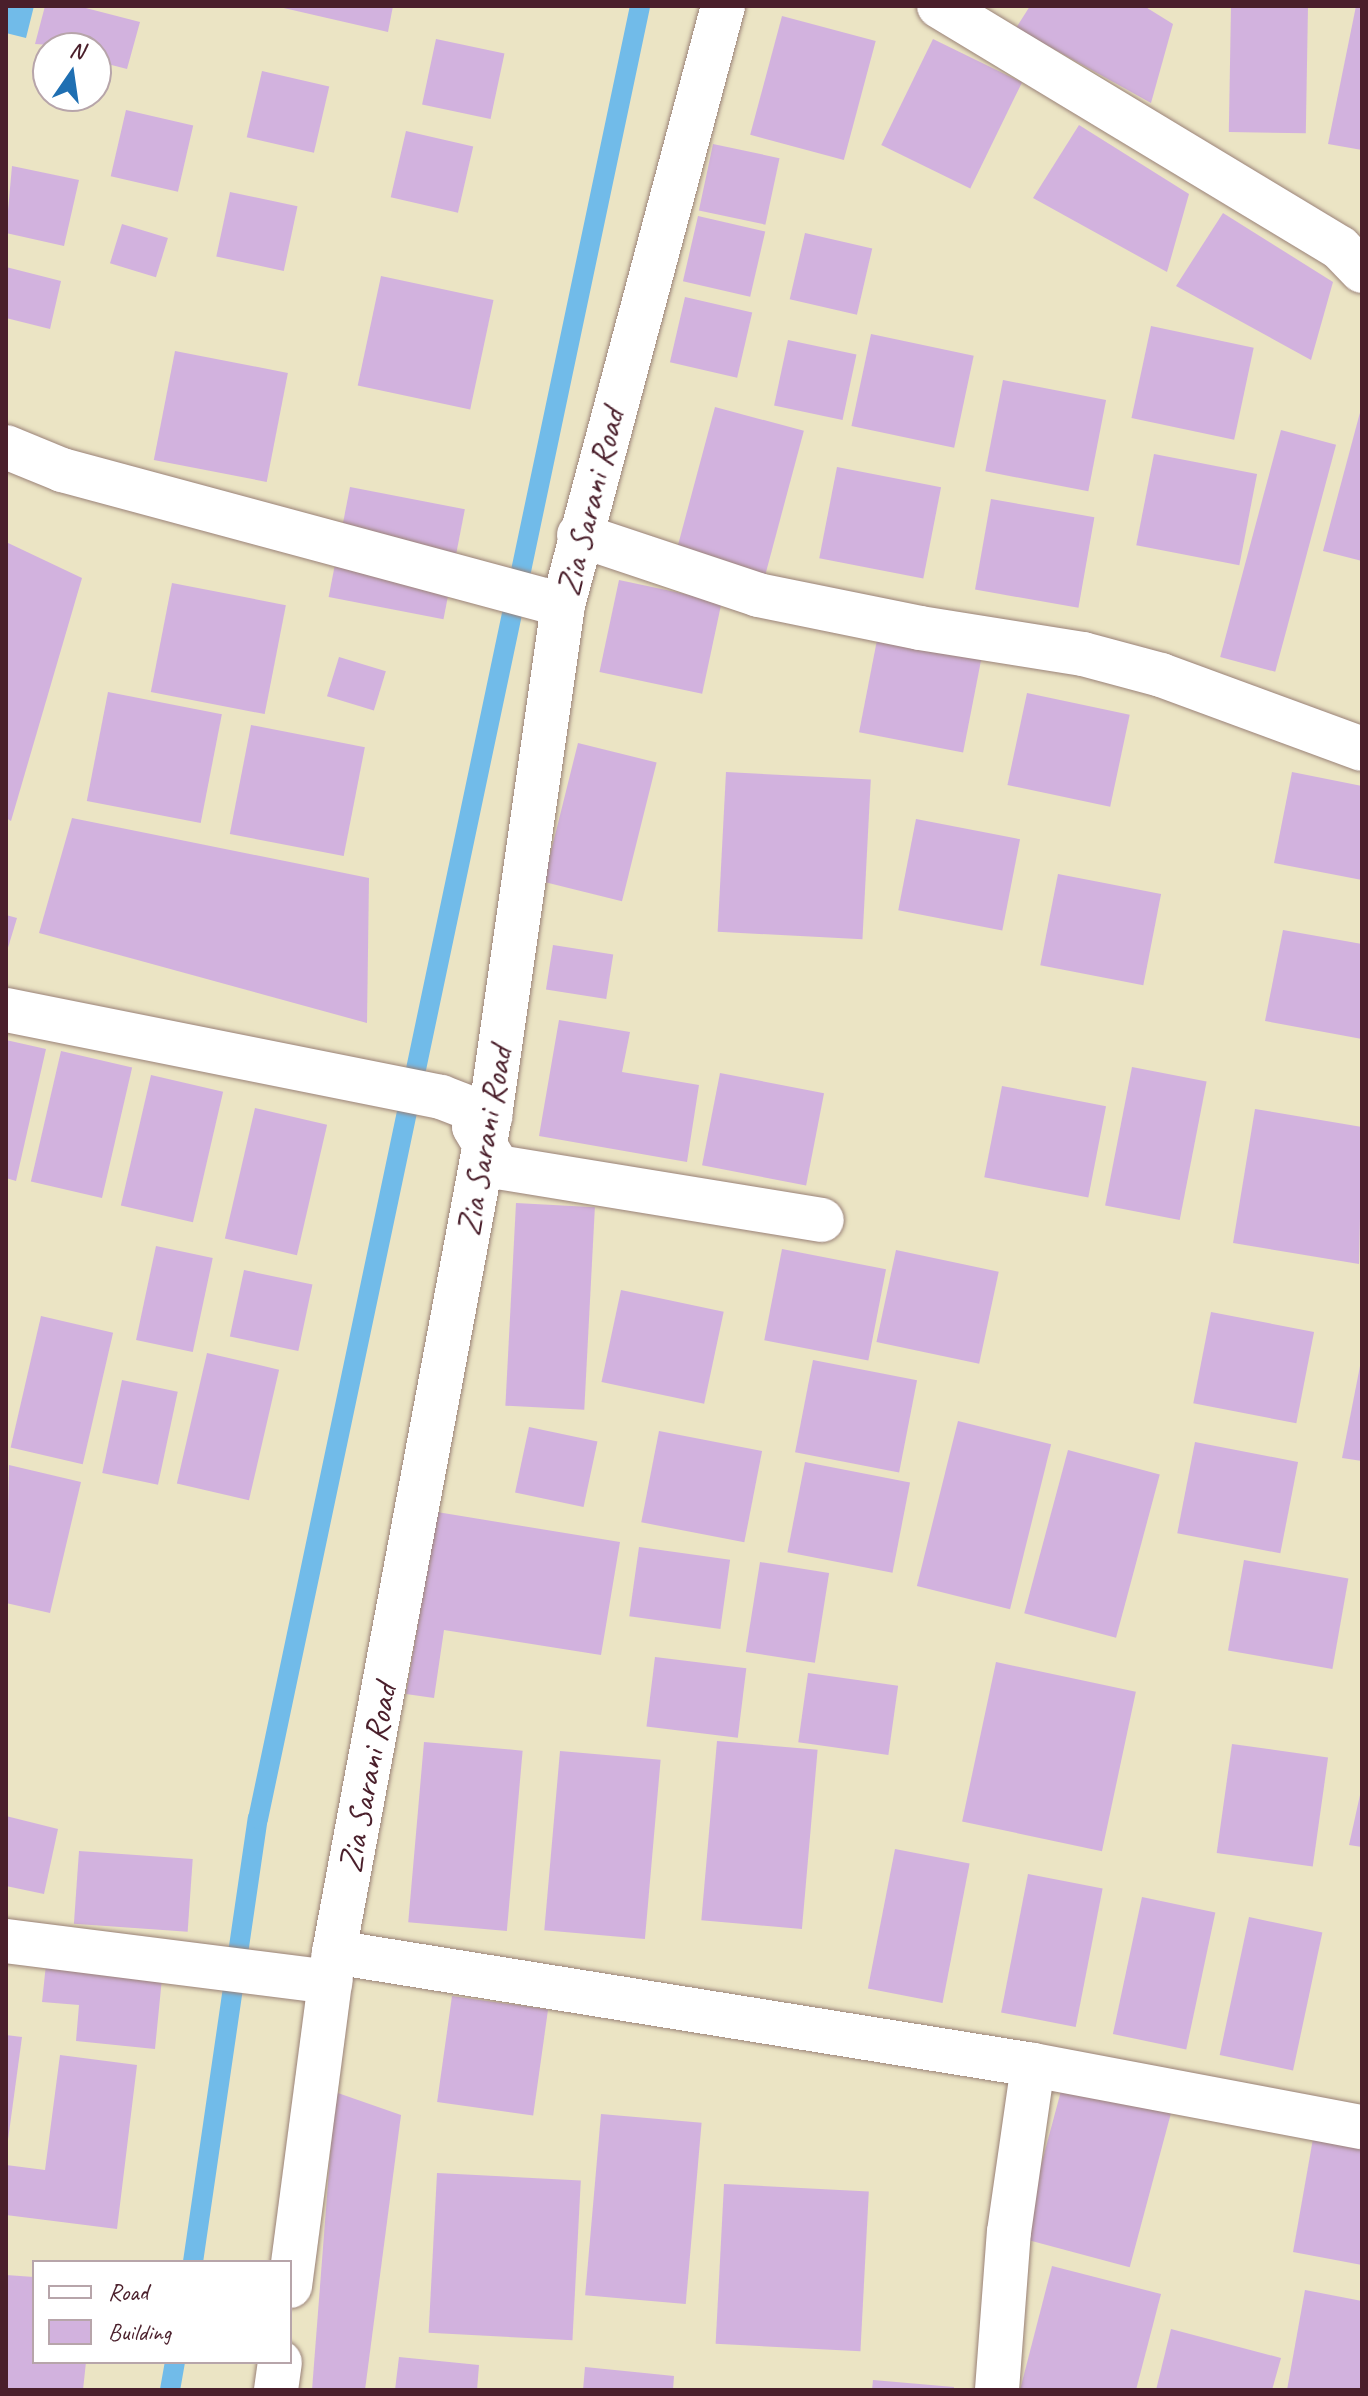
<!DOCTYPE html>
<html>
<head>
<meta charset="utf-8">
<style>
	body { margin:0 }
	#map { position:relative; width:1368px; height:2396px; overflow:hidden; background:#ebe4c4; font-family:Caveat,sans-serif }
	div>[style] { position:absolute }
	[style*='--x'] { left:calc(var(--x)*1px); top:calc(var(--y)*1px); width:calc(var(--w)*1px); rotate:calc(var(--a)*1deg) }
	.water>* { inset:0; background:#71bbe9 }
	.stream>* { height:20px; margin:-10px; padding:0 10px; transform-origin:10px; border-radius:10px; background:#71bbe9 }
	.building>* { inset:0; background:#d2b2de; transform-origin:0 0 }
	.roads { filter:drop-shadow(0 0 2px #9a8278) drop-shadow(0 0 2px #9a8278) }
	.minor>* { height:44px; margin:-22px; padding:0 22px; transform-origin:22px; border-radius:22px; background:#fff }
	.tertiary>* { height:44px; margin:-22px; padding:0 22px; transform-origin:22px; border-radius:22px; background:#fff }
	.secondary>* { height:44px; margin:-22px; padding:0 22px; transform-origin:22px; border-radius:22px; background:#fff }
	span { translate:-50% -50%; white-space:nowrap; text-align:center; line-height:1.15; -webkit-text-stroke:6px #fff; paint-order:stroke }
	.street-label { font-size:34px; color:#4a1f2b }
	.frame { position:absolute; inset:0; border:8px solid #4a1f2b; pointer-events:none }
	.legend { position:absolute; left:32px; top:2260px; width:260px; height:104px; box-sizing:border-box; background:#fff; border:2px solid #b7a5aa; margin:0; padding:10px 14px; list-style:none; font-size:24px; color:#4a1f2b }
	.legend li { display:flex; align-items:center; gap:16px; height:40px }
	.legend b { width:40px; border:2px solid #b7a5aa }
	.north { position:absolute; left:32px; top:32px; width:80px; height:80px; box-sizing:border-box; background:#fff; border:2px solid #b7a5aa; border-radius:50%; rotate:13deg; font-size:22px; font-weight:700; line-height:32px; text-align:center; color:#4a1f2b }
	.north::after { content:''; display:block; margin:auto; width:28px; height:36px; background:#1f6fb2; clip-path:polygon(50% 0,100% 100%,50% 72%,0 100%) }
</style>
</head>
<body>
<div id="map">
	<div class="water">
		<div style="clip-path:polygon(6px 6px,34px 6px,26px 38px,6px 33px)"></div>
	</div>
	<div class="stream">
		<div style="--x:193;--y:2262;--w:448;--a:-81.7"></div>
		<div style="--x:258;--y:1819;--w:1853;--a:-78.1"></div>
		<div style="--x:170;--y:2390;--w:28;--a:-80"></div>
	</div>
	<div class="building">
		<div style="clip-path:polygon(45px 6px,78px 6px,140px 22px,127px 69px,96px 61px,96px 48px,35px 44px)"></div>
		<div style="clip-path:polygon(275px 6px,393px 6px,388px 32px)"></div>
		<div style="clip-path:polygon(1030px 6px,1144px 6px,1173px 24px,1151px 103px,1016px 28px)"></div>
		<div style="left:1231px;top:6px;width:77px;height:126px;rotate:1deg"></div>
		<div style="clip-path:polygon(1356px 6px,1362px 7px,1362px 150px,1328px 144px)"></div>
		<div style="left:782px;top:16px;width:97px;height:123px;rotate:15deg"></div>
		<div style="left:436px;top:39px;width:70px;height:67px;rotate:12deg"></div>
		<div style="left:933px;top:39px;width:99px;height:118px;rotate:26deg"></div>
		<div style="left:262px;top:71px;width:69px;height:68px;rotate:13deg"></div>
		<div style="left:126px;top:110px;width:69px;height:68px;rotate:13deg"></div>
		<div style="clip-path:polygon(1079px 125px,1189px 194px,1167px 272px,1033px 198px)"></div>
		<div style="left:406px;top:131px;width:69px;height:68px;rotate:13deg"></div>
		<div style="left:713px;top:144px;width:68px;height:68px;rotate:12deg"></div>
		<div style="clip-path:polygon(12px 166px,79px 180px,64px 246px,6px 233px)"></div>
		<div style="left:230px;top:192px;width:69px;height:66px;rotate:12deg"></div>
		<div style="clip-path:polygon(1223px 213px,1333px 282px,1311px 360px,1176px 286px)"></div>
		<div style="left:698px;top:216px;width:69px;height:67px;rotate:13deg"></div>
		<div style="left:122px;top:224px;width:48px;height:41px;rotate:17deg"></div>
		<div style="left:805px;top:233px;width:69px;height:68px;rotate:13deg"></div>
		<div style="clip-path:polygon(6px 267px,61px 281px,50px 329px,6px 318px)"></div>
		<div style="left:381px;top:276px;width:115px;height:112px;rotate:12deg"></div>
		<div style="left:685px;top:297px;width:69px;height:67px;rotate:13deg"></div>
		<div style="left:1151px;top:326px;width:105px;height:94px;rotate:12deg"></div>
		<div style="left:871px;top:334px;width:105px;height:94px;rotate:12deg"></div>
		<div style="left:788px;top:340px;width:70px;height:67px;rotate:12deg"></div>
		<div style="left:175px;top:351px;width:115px;height:111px;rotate:11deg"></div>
		<div style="left:1003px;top:380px;width:105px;height:93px;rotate:11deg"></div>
		<div style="clip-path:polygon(1362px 405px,1362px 561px,1323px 551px)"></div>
		<div style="left:715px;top:407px;width:92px;height:159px;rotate:15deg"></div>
		<div style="left:1281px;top:430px;width:57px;height:235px;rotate:15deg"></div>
		<div style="left:1154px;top:454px;width:105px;height:93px;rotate:11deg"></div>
		<div style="left:837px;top:467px;width:106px;height:93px;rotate:11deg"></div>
		<div style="left:350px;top:487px;width:117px;height:112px;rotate:11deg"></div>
		<div style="left:991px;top:499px;width:105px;height:92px;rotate:10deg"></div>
		<div style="clip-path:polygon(6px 542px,82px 578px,11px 821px,6px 818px)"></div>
		<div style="left:619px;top:580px;width:105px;height:94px;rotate:12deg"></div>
		<div style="left:172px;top:583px;width:116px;height:111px;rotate:11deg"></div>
		<div style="left:877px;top:640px;width:106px;height:94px;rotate:11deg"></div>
		<div style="left:339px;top:657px;width:49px;height:41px;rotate:17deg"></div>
		<div style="left:108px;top:692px;width:116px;height:111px;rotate:11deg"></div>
		<div style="left:1027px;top:693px;width:105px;height:94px;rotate:12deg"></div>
		<div style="left:251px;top:725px;width:116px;height:111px;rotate:11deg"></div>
		<div style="left:578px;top:743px;width:81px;height:143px;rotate:14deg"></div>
		<div style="left:726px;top:772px;width:145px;height:160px;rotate:3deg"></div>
		<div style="clip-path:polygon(1292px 772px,1362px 786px,1362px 880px,1274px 863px)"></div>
		<div style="clip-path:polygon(72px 818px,369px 878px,367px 1023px,39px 933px)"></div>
		<div style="left:916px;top:819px;width:106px;height:93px;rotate:11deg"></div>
		<div style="left:1058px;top:874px;width:105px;height:93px;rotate:11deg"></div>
		<div style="clip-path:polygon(6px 915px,17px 918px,7px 951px,6px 951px)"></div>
		<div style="clip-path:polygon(1283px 930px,1362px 944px,1362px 1039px,1265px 1021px)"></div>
		<div style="left:553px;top:945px;width:61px;height:45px;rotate:9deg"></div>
		<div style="clip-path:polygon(559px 1020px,630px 1032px,622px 1072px,699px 1085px,687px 1162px,539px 1136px)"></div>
		<div style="clip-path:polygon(6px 1040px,46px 1049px,16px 1181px,6px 1178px)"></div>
		<div style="left:61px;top:1051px;width:73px;height:134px;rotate:13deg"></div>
		<div style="left:1132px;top:1067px;width:76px;height:141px;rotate:11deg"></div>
		<div style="left:720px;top:1073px;width:106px;height:94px;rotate:11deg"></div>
		<div style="left:151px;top:1075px;width:74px;height:134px;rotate:13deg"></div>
		<div style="left:1002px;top:1086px;width:106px;height:93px;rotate:11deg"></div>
		<div style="left:255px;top:1108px;width:74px;height:134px;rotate:13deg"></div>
		<div style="clip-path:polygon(1255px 1109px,1362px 1127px,1359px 1264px,1233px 1243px)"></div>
		<div style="left:516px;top:1203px;width:79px;height:203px;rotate:3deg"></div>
		<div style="left:156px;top:1246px;width:58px;height:96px;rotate:12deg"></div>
		<div style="left:782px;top:1249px;width:106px;height:93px;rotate:11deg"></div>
		<div style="left:896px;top:1250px;width:105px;height:94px;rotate:12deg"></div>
		<div style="left:244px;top:1270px;width:70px;height:68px;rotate:12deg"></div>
		<div style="left:621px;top:1290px;width:105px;height:94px;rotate:12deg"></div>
		<div style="left:1211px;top:1312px;width:105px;height:93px;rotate:11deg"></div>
		<div style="left:41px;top:1316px;width:74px;height:135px;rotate:13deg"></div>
		<div style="left:207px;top:1353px;width:74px;height:134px;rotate:13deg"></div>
		<div style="clip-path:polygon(1362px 1356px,1362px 1461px,1342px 1458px)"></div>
		<div style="left:813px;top:1360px;width:106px;height:94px;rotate:11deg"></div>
		<div style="left:122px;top:1380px;width:57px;height:95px;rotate:12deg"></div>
		<div style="left:958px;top:1421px;width:96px;height:170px;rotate:14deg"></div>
		<div style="left:529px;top:1427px;width:70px;height:67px;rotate:12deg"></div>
		<div style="left:659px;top:1431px;width:105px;height:93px;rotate:11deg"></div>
		<div style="left:1195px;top:1442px;width:105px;height:93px;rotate:11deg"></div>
		<div style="left:1068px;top:1450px;width:95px;height:169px;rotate:15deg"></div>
		<div style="left:805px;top:1462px;width:107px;height:92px;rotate:11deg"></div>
		<div style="clip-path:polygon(9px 1465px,81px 1482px,50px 1613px,6px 1603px)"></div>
		<div style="clip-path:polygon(437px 1512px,620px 1542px,601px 1655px,444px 1630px,434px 1698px,406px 1694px)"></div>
		<div style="left:639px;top:1547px;width:92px;height:70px;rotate:8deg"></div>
		<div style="left:1244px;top:1560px;width:106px;height:92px;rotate:10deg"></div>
		<div style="left:760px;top:1562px;width:70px;height:91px;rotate:9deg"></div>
		<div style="left:655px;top:1657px;width:92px;height:70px;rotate:7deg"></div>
		<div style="left:996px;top:1662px;width:143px;height:163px;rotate:12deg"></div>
		<div style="left:808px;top:1673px;width:91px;height:70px;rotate:8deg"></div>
		<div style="left:717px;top:1741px;width:101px;height:180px;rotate:5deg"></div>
		<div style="left:424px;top:1742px;width:99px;height:181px;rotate:5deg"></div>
		<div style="left:1232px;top:1744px;width:97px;height:110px;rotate:8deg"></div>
		<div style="left:560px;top:1751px;width:101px;height:180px;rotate:5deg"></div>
		<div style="clip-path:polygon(1362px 1786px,1362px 1847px,1349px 1845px)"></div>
		<div style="clip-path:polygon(6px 1816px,58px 1829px,44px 1894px,6px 1886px)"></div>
		<div style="left:895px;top:1849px;width:76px;height:142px;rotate:11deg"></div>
		<div style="left:79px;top:1851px;width:114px;height:73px;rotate:4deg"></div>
		<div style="left:1028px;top:1874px;width:76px;height:141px;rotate:11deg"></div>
		<div style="left:1142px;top:1897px;width:75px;height:140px;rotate:12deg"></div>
		<div style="left:1249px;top:1917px;width:75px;height:141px;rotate:12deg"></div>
		<div style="clip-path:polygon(47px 1955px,163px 1968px,155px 2049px,76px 2041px,79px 2005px,42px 2002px)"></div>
		<div style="left:452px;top:1996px;width:97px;height:107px;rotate:8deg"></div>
		<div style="clip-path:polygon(6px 2035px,22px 2037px,8px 2140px,6px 2140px)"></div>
		<div style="clip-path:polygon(60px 2055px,137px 2065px,117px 2229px,6px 2215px,6px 2165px,45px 2170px)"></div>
		<div style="left:1065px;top:2076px;width:112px;height:168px;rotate:15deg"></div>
		<div style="clip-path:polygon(335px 2092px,401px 2115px,365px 2390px,312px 2390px)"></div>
		<div style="left:601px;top:2114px;width:101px;height:182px;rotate:5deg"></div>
		<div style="clip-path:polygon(1314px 2133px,1362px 2142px,1362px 2265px,1293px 2252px)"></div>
		<div style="left:437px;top:2173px;width:144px;height:160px;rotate:3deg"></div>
		<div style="left:724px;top:2184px;width:145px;height:160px;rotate:3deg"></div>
		<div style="clip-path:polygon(1052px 2266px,1161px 2294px,1136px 2390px,1020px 2390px)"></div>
		<div style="clip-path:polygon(6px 2275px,34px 2277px,34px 2362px,86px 2362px,83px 2390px,6px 2390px)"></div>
		<div style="clip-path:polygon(1305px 2290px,1362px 2301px,1362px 2390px,1287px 2390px)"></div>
		<div style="clip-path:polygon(1171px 2329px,1281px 2358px,1272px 2390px,1156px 2390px)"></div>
		<div style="clip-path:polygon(399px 2357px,479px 2365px,477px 2390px,395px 2390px)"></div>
		<div style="clip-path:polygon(585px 2367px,674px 2376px,673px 2390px,583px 2390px)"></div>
		<div style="clip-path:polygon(873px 2380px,954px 2387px,954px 2390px,872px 2390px)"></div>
	</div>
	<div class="roads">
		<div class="minor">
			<div style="--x:939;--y:6;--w:468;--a:31.1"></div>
			<div style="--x:1340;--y:248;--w:32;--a:46"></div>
			<div style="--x:6;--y:447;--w:61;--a:22.3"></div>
			<div style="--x:62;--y:470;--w:519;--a:15.08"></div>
			<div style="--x:579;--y:535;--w:189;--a:18.5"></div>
			<div style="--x:758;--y:595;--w:165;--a:11.5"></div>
			<div style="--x:920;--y:628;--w:165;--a:9.1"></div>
			<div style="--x:1083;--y:654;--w:81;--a:15.1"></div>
			<div style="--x:1161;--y:675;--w:214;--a:20.2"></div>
			<div style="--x:482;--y:1122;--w:9;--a:148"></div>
			<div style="--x:474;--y:1127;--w:47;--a:59"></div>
			<div style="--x:498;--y:1167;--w:328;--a:9.3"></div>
			<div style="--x:6;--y:1941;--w:327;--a:7.2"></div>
			<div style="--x:334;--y:1952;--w:708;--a:9.18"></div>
			<div style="--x:1033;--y:2065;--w:335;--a:10.7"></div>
			<div style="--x:997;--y:2390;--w:158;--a:-85.7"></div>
			<div style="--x:1009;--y:2232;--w:169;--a:-81.8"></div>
		</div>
		<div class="tertiary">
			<div style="--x:6;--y:1010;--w:444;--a:11.3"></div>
			<div style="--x:441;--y:1097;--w:53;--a:21.2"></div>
		</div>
		<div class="secondary">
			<div style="--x:290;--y:2286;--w:337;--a:-82.5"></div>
			<div style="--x:334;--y:1952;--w:850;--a:-79.43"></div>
			<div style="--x:490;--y:1116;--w:516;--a:-81.87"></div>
			<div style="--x:563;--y:605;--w:620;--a:-75.04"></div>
			<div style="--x:276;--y:2390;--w:28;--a:-82"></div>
		</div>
	</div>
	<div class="street-label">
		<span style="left:590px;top:502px;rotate:-76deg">Zia Sarani Road</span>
		<span style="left:484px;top:1141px;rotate:-80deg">Zia Sarani Road</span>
		<span style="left:367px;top:1778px;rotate:-79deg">Zia Sarani Road</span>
	</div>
	<div class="frame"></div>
	<ul class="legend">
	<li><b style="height:10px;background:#fff"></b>Road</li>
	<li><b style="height:22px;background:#d2b2de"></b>Building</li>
	</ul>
	<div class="north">N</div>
</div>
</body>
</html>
